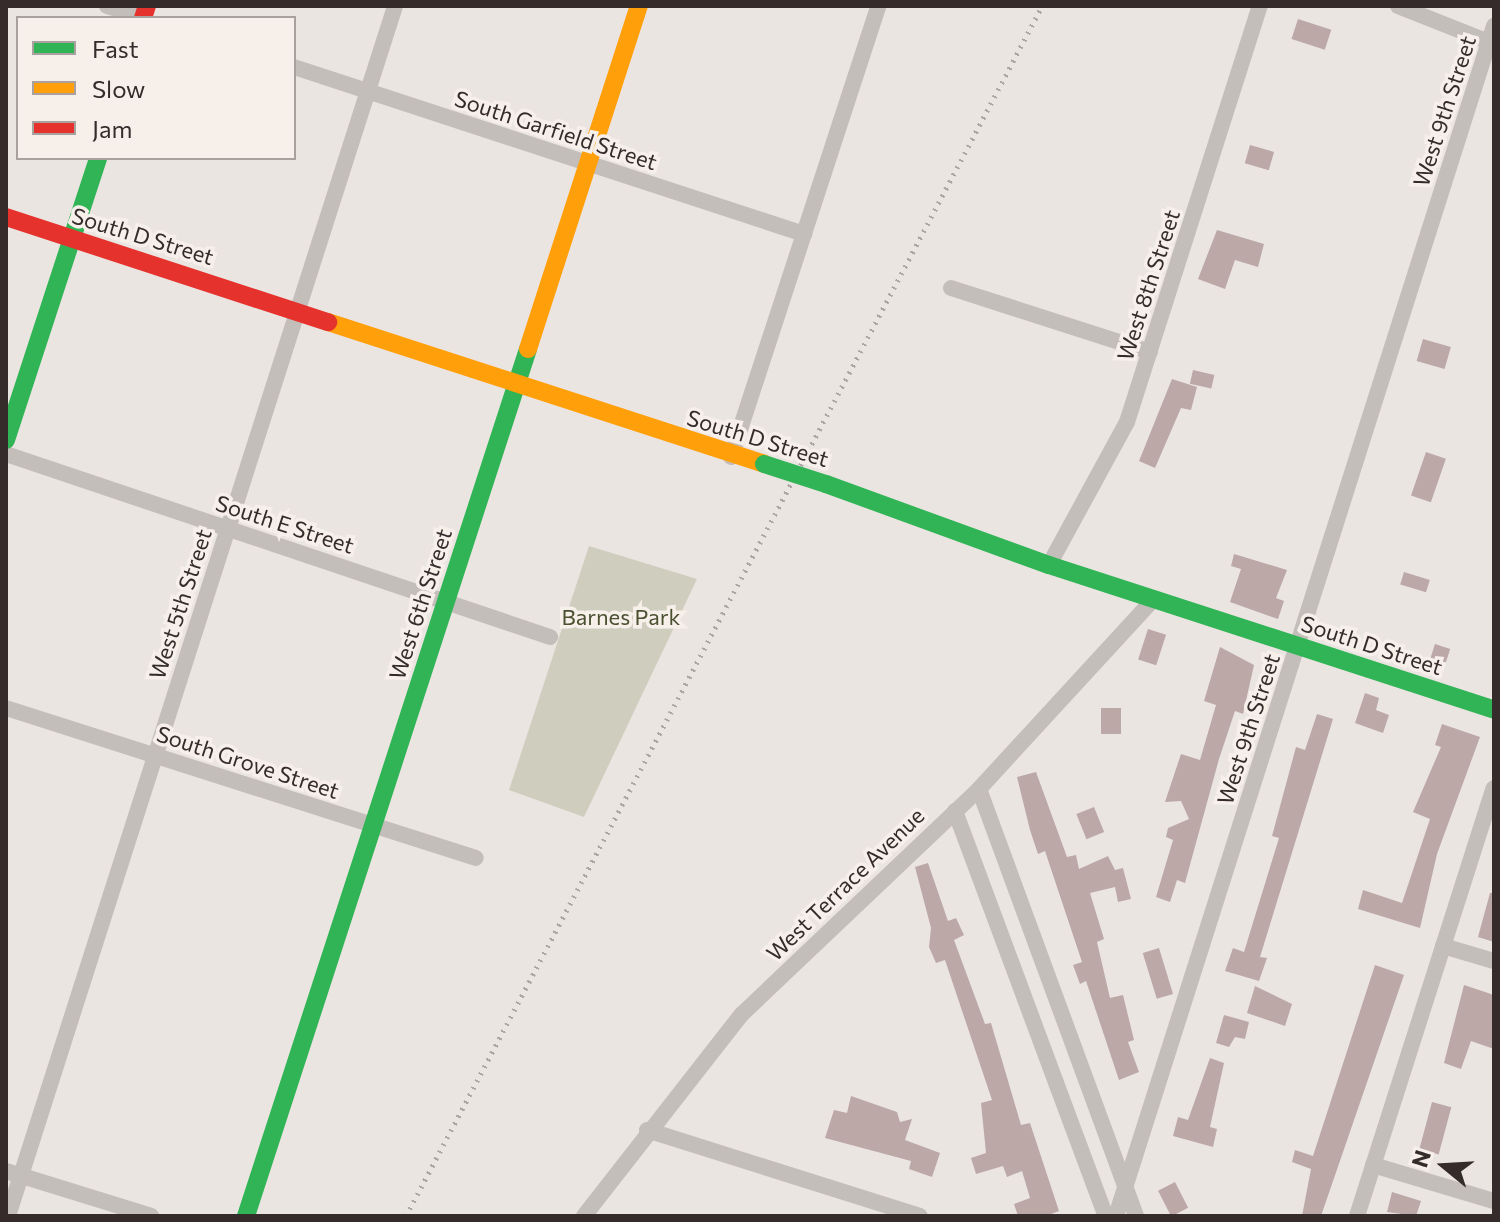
<!DOCTYPE html>
<html>
<head>
<meta charset="utf-8">
<style>
	body { margin:0 }
	#map { position:relative; width:1500px; height:1222px; overflow:hidden; background:#ebe5e2; font-family:Commissioner,sans-serif }
	div>[style] { position:absolute }
	[style*='--x'] { left:calc(var(--x)*1px); top:calc(var(--y)*1px); width:calc(var(--w)*1px); rotate:calc(var(--a)*1deg) }
	.green>* { inset:0; background:#cfcebe }
	.building>* { inset:0; background:#bca8a6; transform-origin:0 0 }
	.street>* { height:16px; margin:-8px; padding:0 8px; transform-origin:8px; border-radius:8px; background:#c4bebb }
	.fast>* { height:18px; margin:-9px; padding:0 9px; transform-origin:9px; border-radius:9px; background:#30b455 }
	.slow>* { height:18px; margin:-9px; padding:0 9px; transform-origin:9px; border-radius:9px; background:#ff9f0a }
	.jam>* { height:18px; margin:-9px; padding:0 9px; transform-origin:9px; border-radius:9px; background:#e5322d }
	.rail>* { height:5px; margin-top:-2.5px; transform-origin:0; background:repeating-linear-gradient(90deg,#aca7a5 0 2px,transparent 0 8px) }
	.fast-bridge>* { height:18px; margin:-9px; padding:0 9px; transform-origin:9px; border-radius:9px; background:#30b455 }
	span { translate:-50% -50%; white-space:nowrap; text-align:center; line-height:1.15; -webkit-text-stroke:7px #f7efea; paint-order:stroke }
	.street-label { font-size:22px; color:#352b2a }
	.park-label { font-size:22px; color:#4a5030 }
	.frame { position:absolute; inset:0; border:8px solid #352b2a; pointer-events:none }
	.legend { position:absolute; left:16px; top:16px; width:280px; height:144px; box-sizing:border-box; background:#f7efea; border:2px solid #a9a19d; margin:0; padding:10px 14px; list-style:none; font-size:24px; color:#352b2a }
	.legend li { display:flex; align-items:center; gap:16px; height:40px }
	.legend b { width:40px; border:2px solid #a9a19d }
	.north { position:absolute; left:1404px; top:1126px; width:80px; height:80px; -webkit-text-stroke:6px #f7efea; paint-order:stroke; rotate:288deg; font-size:22px; font-weight:700; line-height:32px; text-align:center; color:#352b2a }
	.north::after { content:''; display:block; margin:auto; width:28px; height:36px; background:#352b2a; clip-path:polygon(50% 0,100% 100%,50% 72%,0 100%) }
</style>
</head>
<body>
<div id="map">
	<div class="green">
		<div style="clip-path:polygon(589px 546px,697px 579px,584px 817px,509px 790px)"></div>
	</div>
	<div class="building">
		<div style="left:1298px;top:19px;width:35px;height:21px;rotate:18deg"></div>
		<div style="left:1250px;top:145px;width:25px;height:19px;rotate:16deg"></div>
		<div style="clip-path:polygon(1217px 230px,1264px 244px,1258px 267px,1235px 260px,1225px 289px,1198px 279px)"></div>
		<div style="left:1423px;top:339px;width:29px;height:23px;rotate:16deg"></div>
		<div style="left:1193px;top:370px;width:22px;height:14px;rotate:13deg"></div>
		<div style="clip-path:polygon(1172px 379px,1197px 387px,1191px 410px,1181px 408px,1155px 468px,1139px 461px)"></div>
		<div style="left:1426px;top:452px;width:21px;height:46px;rotate:19deg"></div>
		<div style="clip-path:polygon(1234px 554px,1287px 570px,1276px 598px,1284px 601px,1278px 619px,1230px 602px,1241px 569px,1231px 566px)"></div>
		<div style="left:1404px;top:572px;width:27px;height:13px;rotate:17deg"></div>
		<div style="left:1148px;top:629px;width:19px;height:32px;rotate:18deg"></div>
		<div style="left:1435px;top:644px;width:16px;height:28px;rotate:18deg"></div>
		<div style="clip-path:polygon(1220px 647px,1254px 665px,1243px 714px,1235px 711px,1219px 759px,1185px 883px,1177px 880px,1170px 902px,1156px 897px,1173px 840px,1166px 837px,1168px 828px,1189px 819px,1181px 801px,1165px 802px,1181px 754px,1200px 760px,1216px 705px,1204px 701px)"></div>
		<div style="clip-path:polygon(1365px 693px,1379px 698px,1376px 710px,1389px 715px,1383px 733px,1355px 723px)"></div>
		<div style="left:1101px;top:708px;width:20px;height:26px"></div>
		<div style="clip-path:polygon(1317px 714px,1333px 719px,1260px 957px,1267px 958px,1259px 981px,1225px 971px,1233px 948px,1244px 952px,1279px 838px,1272px 836px,1296px 747px,1305px 750px)"></div>
		<div style="clip-path:polygon(1442px 724px,1480px 737px,1437px 854px,1420px 928px,1358px 909px,1363px 890px,1402px 903px,1430px 819px,1413px 812px,1441px 747px,1435px 745px)"></div>
		<div style="clip-path:polygon(1036px 772px,1067px 857px,1076px 855px,1079px 869px,1108px 856px,1115px 870px,1123px 868px,1131px 899px,1118px 902px,1115px 887px,1090px 893px,1104px 939px,1097px 942px,1110px 998px,1123px 995px,1134px 1040px,1128px 1042px,1139px 1072px,1119px 1080px,1086px 981px,1080px 984px,1073px 965px,1082px 962px,1045px 851px,1038px 854px,1030px 830px,1017px 777px)"></div>
		<div style="left:1094px;top:807px;width:27px;height:19px;rotate:68deg"></div>
		<div style="clip-path:polygon(928px 863px,948px 921px,956px 918px,964px 935px,954px 940px,985px 1024px,991px 1023px,1021px 1125px,1030px 1123px,1059px 1211px,1046px 1216px,1018px 1216px,1014px 1204px,1030px 1198px,1022px 1171px,1007px 1177px,1003px 1166px,976px 1174px,971px 1158px,986px 1153px,981px 1103px,992px 1100px,945px 960px,936px 963px,929px 947px,931px 928px,915px 867px)"></div>
		<div style="clip-path:polygon(1490px 893px,1494px 893px,1494px 942px,1478px 937px)"></div>
		<div style="left:1159px;top:948px;width:48px;height:17px;rotate:73deg"></div>
		<div style="clip-path:polygon(1375px 965px,1404px 975px,1321px 1216px,1302px 1216px,1311px 1169px,1292px 1162px,1295px 1150px,1313px 1156px)"></div>
		<div style="clip-path:polygon(1464px 985px,1494px 995px,1494px 1049px,1471px 1041px,1461px 1069px,1444px 1063px)"></div>
		<div style="clip-path:polygon(1255px 986px,1292px 1004px,1285px 1026px,1247px 1013px)"></div>
		<div style="clip-path:polygon(1224px 1015px,1249px 1022px,1245px 1039px,1235px 1037px,1229px 1047px,1216px 1043px)"></div>
		<div style="clip-path:polygon(1210px 1058px,1224px 1063px,1210px 1127px,1217px 1129px,1213px 1147px,1173px 1136px,1178px 1117px,1188px 1120px)"></div>
		<div style="clip-path:polygon(851px 1096px,897px 1112px,900px 1122px,912px 1119px,905px 1140px,940px 1153px,932px 1177px,909px 1169px,911px 1161px,825px 1138px,834px 1110px,847px 1113px)"></div>
		<div style="left:1432px;top:1102px;width:20px;height:49px;rotate:15deg"></div>
		<div style="left:1175px;top:1182px;width:29px;height:19px;rotate:63deg"></div>
		<div style="clip-path:polygon(1392px 1192px,1421px 1201px,1416px 1216px,1387px 1212px)"></div>
	</div>
	<div class="street">
		<div style="--x:107;--y:6;--w:38;--a:18"></div>
		<div style="--x:1398;--y:6;--w:98;--a:21.6"></div>
		<div style="--x:294;--y:67;--w:537;--a:18.13"></div>
		<div style="--x:951;--y:288;--w:209;--a:17.8"></div>
		<div style="--x:6;--y:454;--w:574;--a:18.59"></div>
		<div style="--x:731;--y:457;--w:474;--a:-71.9"></div>
		<div style="--x:1049;--y:565;--w:163;--a:-61.4"></div>
		<div style="--x:1127;--y:422;--w:437;--a:-72.3"></div>
		<div style="--x:6;--y:708;--w:493;--a:17.7"></div>
		<div style="--x:979;--y:789;--w:455;--a:69.8"></div>
		<div style="--x:955;--y:811;--w:432;--a:69.6"></div>
		<div style="--x:1443;--y:946;--w:53;--a:16.4"></div>
		<div style="--x:647;--y:1130;--w:286;--a:17.5"></div>
		<div style="--x:1373;--y:1165;--w:126;--a:16.6"></div>
		<div style="--x:6;--y:1171;--w:152;--a:17.2"></div>
		<div style="--x:8;--y:1216;--w:1270;--a:-72.26"></div>
		<div style="--x:584;--y:1216;--w:255;--a:-52"></div>
		<div style="--x:741;--y:1015;--w:328;--a:-43.5"></div>
		<div style="--x:979;--y:789;--w:258;--a:-47.4"></div>
		<div style="--x:1116;--y:1216;--w:1249;--a:-72.38"></div>
		<div style="--x:1357;--y:1216;--w:449;--a:-72.3"></div>
	</div>
	<div class="fast">
		<div style="--x:6;--y:440;--w:297;--a:-71.9"></div>
		<div style="--x:826;--y:484;--w:237;--a:20"></div>
		<div style="--x:1049;--y:565;--w:468;--a:18"></div>
		<div style="--x:246;--y:1216;--w:912;--a:-71.98"></div>
	</div>
	<div class="slow">
		<div style="--x:328;--y:322;--w:459;--a:18"></div>
		<div style="--x:528;--y:349;--w:361;--a:-72.1"></div>
	</div>
	<div class="jam">
		<div style="--x:143;--y:18;--w:13;--a:-72"></div>
		<div style="--x:6;--y:217;--w:339;--a:18.1"></div>
	</div>
	<div class="rail">
		<div style="--x:406;--y:1216;--w:1367;--a:-62.27"></div>
	</div>
	<div class="fast-bridge">
		<div style="--x:764;--y:464;--w:65;--a:17.9"></div>
	</div>
	<div class="street-label">
		<span style="left:1444px;top:111px;rotate:-72deg">West 9th Street</span>
		<span style="left:556px;top:130px;rotate:18deg">South Garfield Street</span>
		<span style="left:143px;top:236px;rotate:17deg">South D Street</span>
		<span style="left:1148px;top:285px;rotate:-72deg">West 8th Street</span>
		<span style="left:758px;top:438px;rotate:17deg">South D Street</span>
		<span style="left:285px;top:524px;rotate:18deg">South E Street</span>
		<span style="left:180px;top:604px;rotate:-72deg">West 5th Street</span>
		<span style="left:420px;top:604px;rotate:-72deg">West 6th Street</span>
		<span style="left:1372px;top:645px;rotate:18deg">South D Street</span>
		<span style="left:1248px;top:729px;rotate:-72deg">West 9th Street</span>
		<span style="left:248px;top:762px;rotate:18deg">South Grove Street</span>
		<span style="left:845px;top:884px;rotate:-44deg">West Terrace Avenue</span>
	</div>
	<div class="park-label">
		<span style="left:621px;top:617px">Barnes Park</span>
	</div>
	<div class="frame"></div>
	<ul class="legend">
	<li><b style="height:10px;background:#30b455"></b>Fast</li>
	<li><b style="height:10px;background:#ff9f0a"></b>Slow</li>
	<li><b style="height:10px;background:#e5322d"></b>Jam</li>
	</ul>
	<div class="north">N</div>
</div>
</body>
</html>
